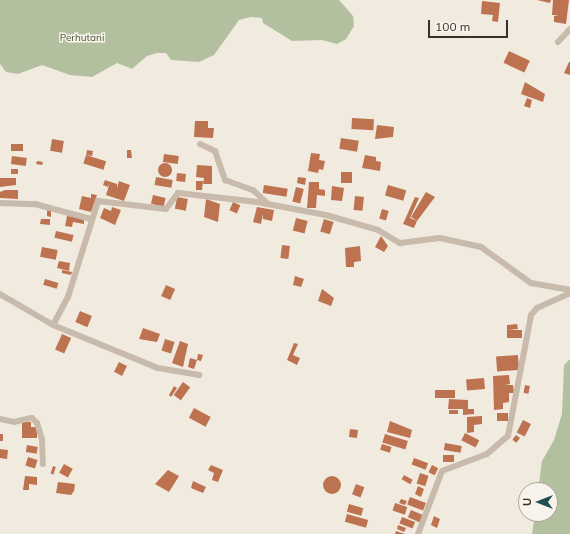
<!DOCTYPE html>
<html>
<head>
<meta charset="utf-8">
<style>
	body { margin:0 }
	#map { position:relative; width:570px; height:534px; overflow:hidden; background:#f1eadf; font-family:Mulish,sans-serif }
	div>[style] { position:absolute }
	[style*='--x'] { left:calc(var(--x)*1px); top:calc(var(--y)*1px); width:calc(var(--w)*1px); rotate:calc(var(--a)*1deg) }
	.green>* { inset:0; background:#b2c09f }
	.building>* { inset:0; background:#be7350; transform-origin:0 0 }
	.round { border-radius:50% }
	.minor>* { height:6px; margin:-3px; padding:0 3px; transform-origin:3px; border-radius:3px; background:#c9bbab }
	span { translate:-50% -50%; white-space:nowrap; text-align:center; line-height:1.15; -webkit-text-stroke:3px #f9f4eb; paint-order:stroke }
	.park-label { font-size:10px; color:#44542f }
	.north { position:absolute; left:518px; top:482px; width:40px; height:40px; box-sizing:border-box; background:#f9f4eb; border:1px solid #aba59e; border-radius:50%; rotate:270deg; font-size:11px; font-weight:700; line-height:16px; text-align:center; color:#372f2a }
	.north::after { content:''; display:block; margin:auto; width:14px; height:18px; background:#224f56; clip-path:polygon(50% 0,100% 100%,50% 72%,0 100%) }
	.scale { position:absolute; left:428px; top:20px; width:80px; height:18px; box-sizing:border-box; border:2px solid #372f2a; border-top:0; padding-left:5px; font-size:12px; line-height:14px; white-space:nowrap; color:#372f2a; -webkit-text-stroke:3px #f9f4eb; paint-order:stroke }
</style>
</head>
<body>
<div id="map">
	<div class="green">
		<div style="clip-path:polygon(0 0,339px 0,353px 16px,354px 26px,346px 39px,337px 44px,322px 40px,292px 41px,263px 23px,262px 18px,251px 17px,239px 20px,214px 55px,199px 62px,171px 60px,166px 53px,157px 53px,147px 56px,132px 69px,117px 63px,92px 77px,70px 75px,42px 65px,18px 74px,6px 72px,0 64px)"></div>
		<div style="clip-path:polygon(570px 359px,570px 534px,532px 534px,535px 514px,550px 514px,550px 490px,538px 490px,542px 461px,554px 440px,562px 414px,564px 365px)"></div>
	</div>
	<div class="building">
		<div style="clip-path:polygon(537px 0,551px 0,550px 3px)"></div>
		<div style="clip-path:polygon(553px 0,569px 0,566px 24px,554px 22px,554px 16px,559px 15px,552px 15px)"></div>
		<div style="clip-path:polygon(482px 1px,500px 3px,498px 22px,492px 21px,493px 15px,481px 14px)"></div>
		<div style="left:509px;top:51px;width:23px;height:13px;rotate:25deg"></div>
		<div style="clip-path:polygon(569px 62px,570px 62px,570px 75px,564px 73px)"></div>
		<div style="clip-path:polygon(525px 82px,545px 94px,543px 102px,521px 94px)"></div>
		<div style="clip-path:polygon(527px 98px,532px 100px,530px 108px,524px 106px)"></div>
		<div style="left:352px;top:118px;width:22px;height:11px;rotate:3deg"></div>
		<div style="clip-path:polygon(195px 121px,208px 121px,208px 128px,214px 128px,213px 138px,194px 137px)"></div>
		<div style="clip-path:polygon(377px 125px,394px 127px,393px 137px,375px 139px)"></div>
		<div style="left:341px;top:138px;width:18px;height:11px;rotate:9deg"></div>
		<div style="left:52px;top:139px;width:12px;height:12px;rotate:9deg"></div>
		<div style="left:11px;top:144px;width:12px;height:7px"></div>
		<div style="left:87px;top:150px;width:6px;height:5px;rotate:9deg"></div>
		<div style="clip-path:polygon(127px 150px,131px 150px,132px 158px,127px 158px)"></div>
		<div style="clip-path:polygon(311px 153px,320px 154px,319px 160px,325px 161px,323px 170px,319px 169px,318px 173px,308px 171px)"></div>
		<div style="left:164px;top:154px;width:15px;height:8px;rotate:8deg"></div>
		<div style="left:86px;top:155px;width:21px;height:9px;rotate:17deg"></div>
		<div style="clip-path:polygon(365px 155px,376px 157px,376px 161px,381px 162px,380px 171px,362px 168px)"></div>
		<div style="left:12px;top:156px;width:15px;height:8px;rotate:8deg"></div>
		<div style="clip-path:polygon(37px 161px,43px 162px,42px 165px,36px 164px)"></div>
		<div class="round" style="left:158px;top:163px;width:14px;height:14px"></div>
		<div style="clip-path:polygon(197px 165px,212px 166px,212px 184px,203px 184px,204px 178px,196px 177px)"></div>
		<div style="left:11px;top:169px;width:7px;height:5px"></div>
		<div style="left:341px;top:172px;width:11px;height:11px"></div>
		<div style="left:177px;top:173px;width:9px;height:8px;rotate:6deg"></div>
		<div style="left:156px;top:177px;width:17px;height:8px;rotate:10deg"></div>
		<div style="clip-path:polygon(298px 177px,306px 178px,305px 185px,297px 183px)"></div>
		<div style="clip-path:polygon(0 178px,16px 178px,16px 185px,0 187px)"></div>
		<div style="clip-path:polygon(105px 180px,117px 184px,117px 188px,119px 181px,130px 185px,124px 201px,106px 195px,110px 182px,108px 187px,103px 185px)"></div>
		<div style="clip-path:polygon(196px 181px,203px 181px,202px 190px,196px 190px)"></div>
		<div style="clip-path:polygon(309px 182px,319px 182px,319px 189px,325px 190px,325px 196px,317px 195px,316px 208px,307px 208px)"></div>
		<div style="left:264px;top:185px;width:24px;height:8px;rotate:9deg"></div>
		<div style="left:388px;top:185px;width:19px;height:11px;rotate:16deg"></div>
		<div style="clip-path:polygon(332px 186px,344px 188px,342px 201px,331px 200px)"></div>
		<div style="left:296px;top:187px;width:8px;height:15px;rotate:14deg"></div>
		<div style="clip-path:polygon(5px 190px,18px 190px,18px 199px,0 198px,0 192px)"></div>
		<div style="clip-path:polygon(426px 192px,435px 197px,417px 221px,411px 217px)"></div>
		<div style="clip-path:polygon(91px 194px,97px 195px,91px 212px,79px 209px,82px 196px,91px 198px)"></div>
		<div style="left:153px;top:195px;width:13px;height:9px;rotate:13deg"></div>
		<div style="left:355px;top:196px;width:9px;height:14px;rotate:6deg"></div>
		<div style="left:177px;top:197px;width:11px;height:12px;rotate:10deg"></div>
		<div style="clip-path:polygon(415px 197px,419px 198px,410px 218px,417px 221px,414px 228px,403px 224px)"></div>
		<div style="clip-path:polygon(206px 199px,220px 204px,218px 222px,204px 217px)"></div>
		<div style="left:233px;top:202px;width:8px;height:9px;rotate:23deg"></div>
		<div style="clip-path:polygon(112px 207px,121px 210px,115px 225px,100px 218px,104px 208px,111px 211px)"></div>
		<div style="clip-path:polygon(257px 207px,274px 210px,272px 221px,263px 219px,263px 214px,261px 224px,253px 222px)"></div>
		<div style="left:382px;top:209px;width:7px;height:10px;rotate:16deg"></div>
		<div style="clip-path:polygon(47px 210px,51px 211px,51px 217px,47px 216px)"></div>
		<div style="clip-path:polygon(67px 216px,84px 218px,84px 224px,73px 222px,72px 227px,65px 226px)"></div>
		<div style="left:296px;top:218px;width:12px;height:13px;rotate:14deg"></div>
		<div style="clip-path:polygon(41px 219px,50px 219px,50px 225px,40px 224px)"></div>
		<div style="left:324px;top:219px;width:10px;height:13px;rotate:17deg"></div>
		<div style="left:56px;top:231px;width:18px;height:7px;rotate:13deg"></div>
		<div style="clip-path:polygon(381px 236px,388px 246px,384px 252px,375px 247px)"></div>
		<div style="left:282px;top:245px;width:8px;height:13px;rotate:7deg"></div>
		<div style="clip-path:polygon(360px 246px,361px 261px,354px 262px,354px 267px,346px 267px,345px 248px)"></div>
		<div style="left:42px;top:247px;width:16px;height:10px;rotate:11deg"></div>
		<div style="clip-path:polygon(59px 261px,70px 263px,69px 271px,57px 268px)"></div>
		<div style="clip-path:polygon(62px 270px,72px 272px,71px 275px,62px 273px)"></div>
		<div style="clip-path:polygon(295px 276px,304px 279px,301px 287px,293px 285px)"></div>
		<div style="left:45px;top:279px;width:14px;height:6px;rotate:17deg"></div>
		<div style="left:166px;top:285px;width:10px;height:12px;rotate:24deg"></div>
		<div style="clip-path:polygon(322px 289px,334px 298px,331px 306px,318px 301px)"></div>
		<div style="left:80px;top:311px;width:13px;height:12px;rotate:23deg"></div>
		<div style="clip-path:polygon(517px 324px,518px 329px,507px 330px,522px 330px,522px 338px,507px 338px,507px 325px)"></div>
		<div style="clip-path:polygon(143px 328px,160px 334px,157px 342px,139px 339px)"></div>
		<div style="left:62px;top:334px;width:10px;height:17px;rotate:24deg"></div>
		<div style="left:165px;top:339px;width:10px;height:12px;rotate:17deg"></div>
		<div style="clip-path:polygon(180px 341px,188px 344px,183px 367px,172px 363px)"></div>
		<div style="clip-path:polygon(294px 343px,298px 344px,293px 355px,300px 358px,297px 365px,287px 360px)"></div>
		<div style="clip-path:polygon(198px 354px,203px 355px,201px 361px,197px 360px,194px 369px,188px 367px,190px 358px,197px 360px)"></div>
		<div style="left:518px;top:355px;width:15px;height:22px;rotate:86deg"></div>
		<div style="left:119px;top:362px;width:9px;height:11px;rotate:27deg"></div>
		<div style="clip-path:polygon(509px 375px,510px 384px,505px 385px,513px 385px,514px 393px,509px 393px,509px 402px,503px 403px,503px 409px,494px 410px,493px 376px)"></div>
		<div style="left:484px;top:378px;width:11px;height:18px;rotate:85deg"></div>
		<div style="left:183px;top:382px;width:9px;height:16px;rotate:36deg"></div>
		<div style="left:525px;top:385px;width:5px;height:8px;rotate:11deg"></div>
		<div style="clip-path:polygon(174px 386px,177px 388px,171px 397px,169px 395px)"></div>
		<div style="left:435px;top:390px;width:20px;height:8px"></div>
		<div style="clip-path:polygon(449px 399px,468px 400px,468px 409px,474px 409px,474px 414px,463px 415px,463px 409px,448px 409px)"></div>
		<div style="left:194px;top:408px;width:19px;height:11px;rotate:28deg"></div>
		<div style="left:449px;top:410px;width:9px;height:4px"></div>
		<div style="left:497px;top:413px;width:11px;height:8px"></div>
		<div style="clip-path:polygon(482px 416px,482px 424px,474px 425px,474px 432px,467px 433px,467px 417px)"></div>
		<div style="left:523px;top:420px;width:9px;height:14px;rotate:27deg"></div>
		<div style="clip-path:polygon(390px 421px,412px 430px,410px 438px,387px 432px)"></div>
		<div style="clip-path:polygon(22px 422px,31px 422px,31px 427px,37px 427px,37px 438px,22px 438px)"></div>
		<div style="left:350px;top:429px;width:8px;height:8px;rotate:7deg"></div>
		<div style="left:465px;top:433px;width:16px;height:8px;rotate:27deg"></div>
		<div style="left:0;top:434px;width:3px;height:7px"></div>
		<div style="left:385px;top:434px;width:24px;height:9px;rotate:17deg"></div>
		<div style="left:516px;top:435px;width:5px;height:6px;rotate:37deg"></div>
		<div style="left:445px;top:443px;width:17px;height:7px;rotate:10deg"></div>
		<div style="left:382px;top:444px;width:10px;height:6px;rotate:17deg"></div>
		<div style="left:27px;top:445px;width:11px;height:7px;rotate:10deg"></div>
		<div style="clip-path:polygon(0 449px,8px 450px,7px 459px,0 458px)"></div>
		<div style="left:443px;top:455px;width:11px;height:7px"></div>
		<div style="left:28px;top:457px;width:10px;height:9px;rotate:17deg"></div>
		<div style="left:414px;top:458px;width:15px;height:7px;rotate:20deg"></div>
		<div style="left:64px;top:464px;width:10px;height:10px;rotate:29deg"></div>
		<div style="clip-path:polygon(211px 465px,223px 470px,218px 482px,212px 480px,214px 473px,208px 470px)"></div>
		<div style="left:432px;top:465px;width:7px;height:8px;rotate:27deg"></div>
		<div style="left:53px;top:466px;width:3px;height:8px;rotate:18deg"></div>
		<div style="clip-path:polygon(168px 470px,179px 476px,169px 492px,155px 484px)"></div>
		<div style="left:420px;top:473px;width:9px;height:11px;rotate:18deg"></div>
		<div style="left:404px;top:475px;width:10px;height:5px;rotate:29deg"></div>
		<div class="round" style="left:323px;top:476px;width:18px;height:18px"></div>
		<div style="clip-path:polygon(25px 476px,37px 477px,37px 485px,29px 484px,29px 490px,23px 490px)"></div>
		<div style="clip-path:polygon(193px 481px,206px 487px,203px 493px,191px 488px)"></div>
		<div style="clip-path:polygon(58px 482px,75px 484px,74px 491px,71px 495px,56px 493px)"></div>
		<div style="left:356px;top:484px;width:9px;height:11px;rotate:21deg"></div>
		<div style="clip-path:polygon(418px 486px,424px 489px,421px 497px,415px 494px)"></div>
		<div style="left:410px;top:497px;width:17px;height:8px;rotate:21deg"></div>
		<div style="clip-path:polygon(401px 499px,407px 501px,405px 505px,399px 503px)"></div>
		<div style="left:395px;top:503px;width:13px;height:8px;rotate:18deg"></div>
		<div style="left:349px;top:504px;width:15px;height:8px;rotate:16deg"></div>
		<div style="left:411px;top:510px;width:13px;height:8px;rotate:23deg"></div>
		<div style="left:347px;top:514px;width:22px;height:8px;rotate:16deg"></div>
		<div style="clip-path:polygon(434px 516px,440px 519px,437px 528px,431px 525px)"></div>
		<div style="left:402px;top:517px;width:14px;height:7px;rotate:21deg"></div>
		<div style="clip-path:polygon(398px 525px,406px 528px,404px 532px,397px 529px)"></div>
		<div style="clip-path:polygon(396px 531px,405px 534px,395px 534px)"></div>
	</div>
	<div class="minor">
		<div style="--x:558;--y:42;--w:18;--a:-47"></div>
		<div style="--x:200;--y:144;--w:17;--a:25"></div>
		<div style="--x:215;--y:151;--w:31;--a:71"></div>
		<div style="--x:225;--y:180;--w:30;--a:20"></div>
		<div style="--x:253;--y:190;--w:19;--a:43"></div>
		<div style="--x:0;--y:203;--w:35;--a:2"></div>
		<div style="--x:35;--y:204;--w:58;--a:15"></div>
		<div style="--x:0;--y:294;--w:61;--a:30.3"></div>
		<div style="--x:53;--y:325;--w:113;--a:22.3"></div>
		<div style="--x:158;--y:368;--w:42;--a:9.7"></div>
		<div style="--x:53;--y:325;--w:32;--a:-62"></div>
		<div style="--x:68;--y:297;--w:101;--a:-72.6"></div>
		<div style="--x:98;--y:201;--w:68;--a:6.7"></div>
		<div style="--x:166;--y:209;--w:20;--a:-53"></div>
		<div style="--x:178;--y:193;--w:80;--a:6.5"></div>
		<div style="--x:257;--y:202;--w:70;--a:10.7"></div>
		<div style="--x:326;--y:215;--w:54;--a:16.1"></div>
		<div style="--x:378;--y:230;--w:26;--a:31"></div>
		<div style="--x:400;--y:243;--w:40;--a:-7.1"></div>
		<div style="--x:440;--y:238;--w:42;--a:12.4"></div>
		<div style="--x:481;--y:247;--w:62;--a:35.8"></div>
		<div style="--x:531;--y:283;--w:40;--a:10"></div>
		<div style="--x:0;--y:419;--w:14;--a:12"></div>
		<div style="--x:14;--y:422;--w:18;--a:-13"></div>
		<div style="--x:32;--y:418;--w:7;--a:45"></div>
		<div style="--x:37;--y:423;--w:17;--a:73"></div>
		<div style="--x:42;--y:439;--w:25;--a:88"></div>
		<div style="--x:418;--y:534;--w:67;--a:-69.1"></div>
		<div style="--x:442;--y:471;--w:48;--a:-20.7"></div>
		<div style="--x:487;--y:454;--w:28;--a:-41"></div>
		<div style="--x:508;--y:436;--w:123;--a:-79.2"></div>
		<div style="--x:531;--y:315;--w:9;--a:-49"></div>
		<div style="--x:537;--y:308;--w:36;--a:-24"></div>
	</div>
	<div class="park-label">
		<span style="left:82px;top:38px">Perhutani</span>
	</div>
	<div class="north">U</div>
	<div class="scale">100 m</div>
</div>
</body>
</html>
